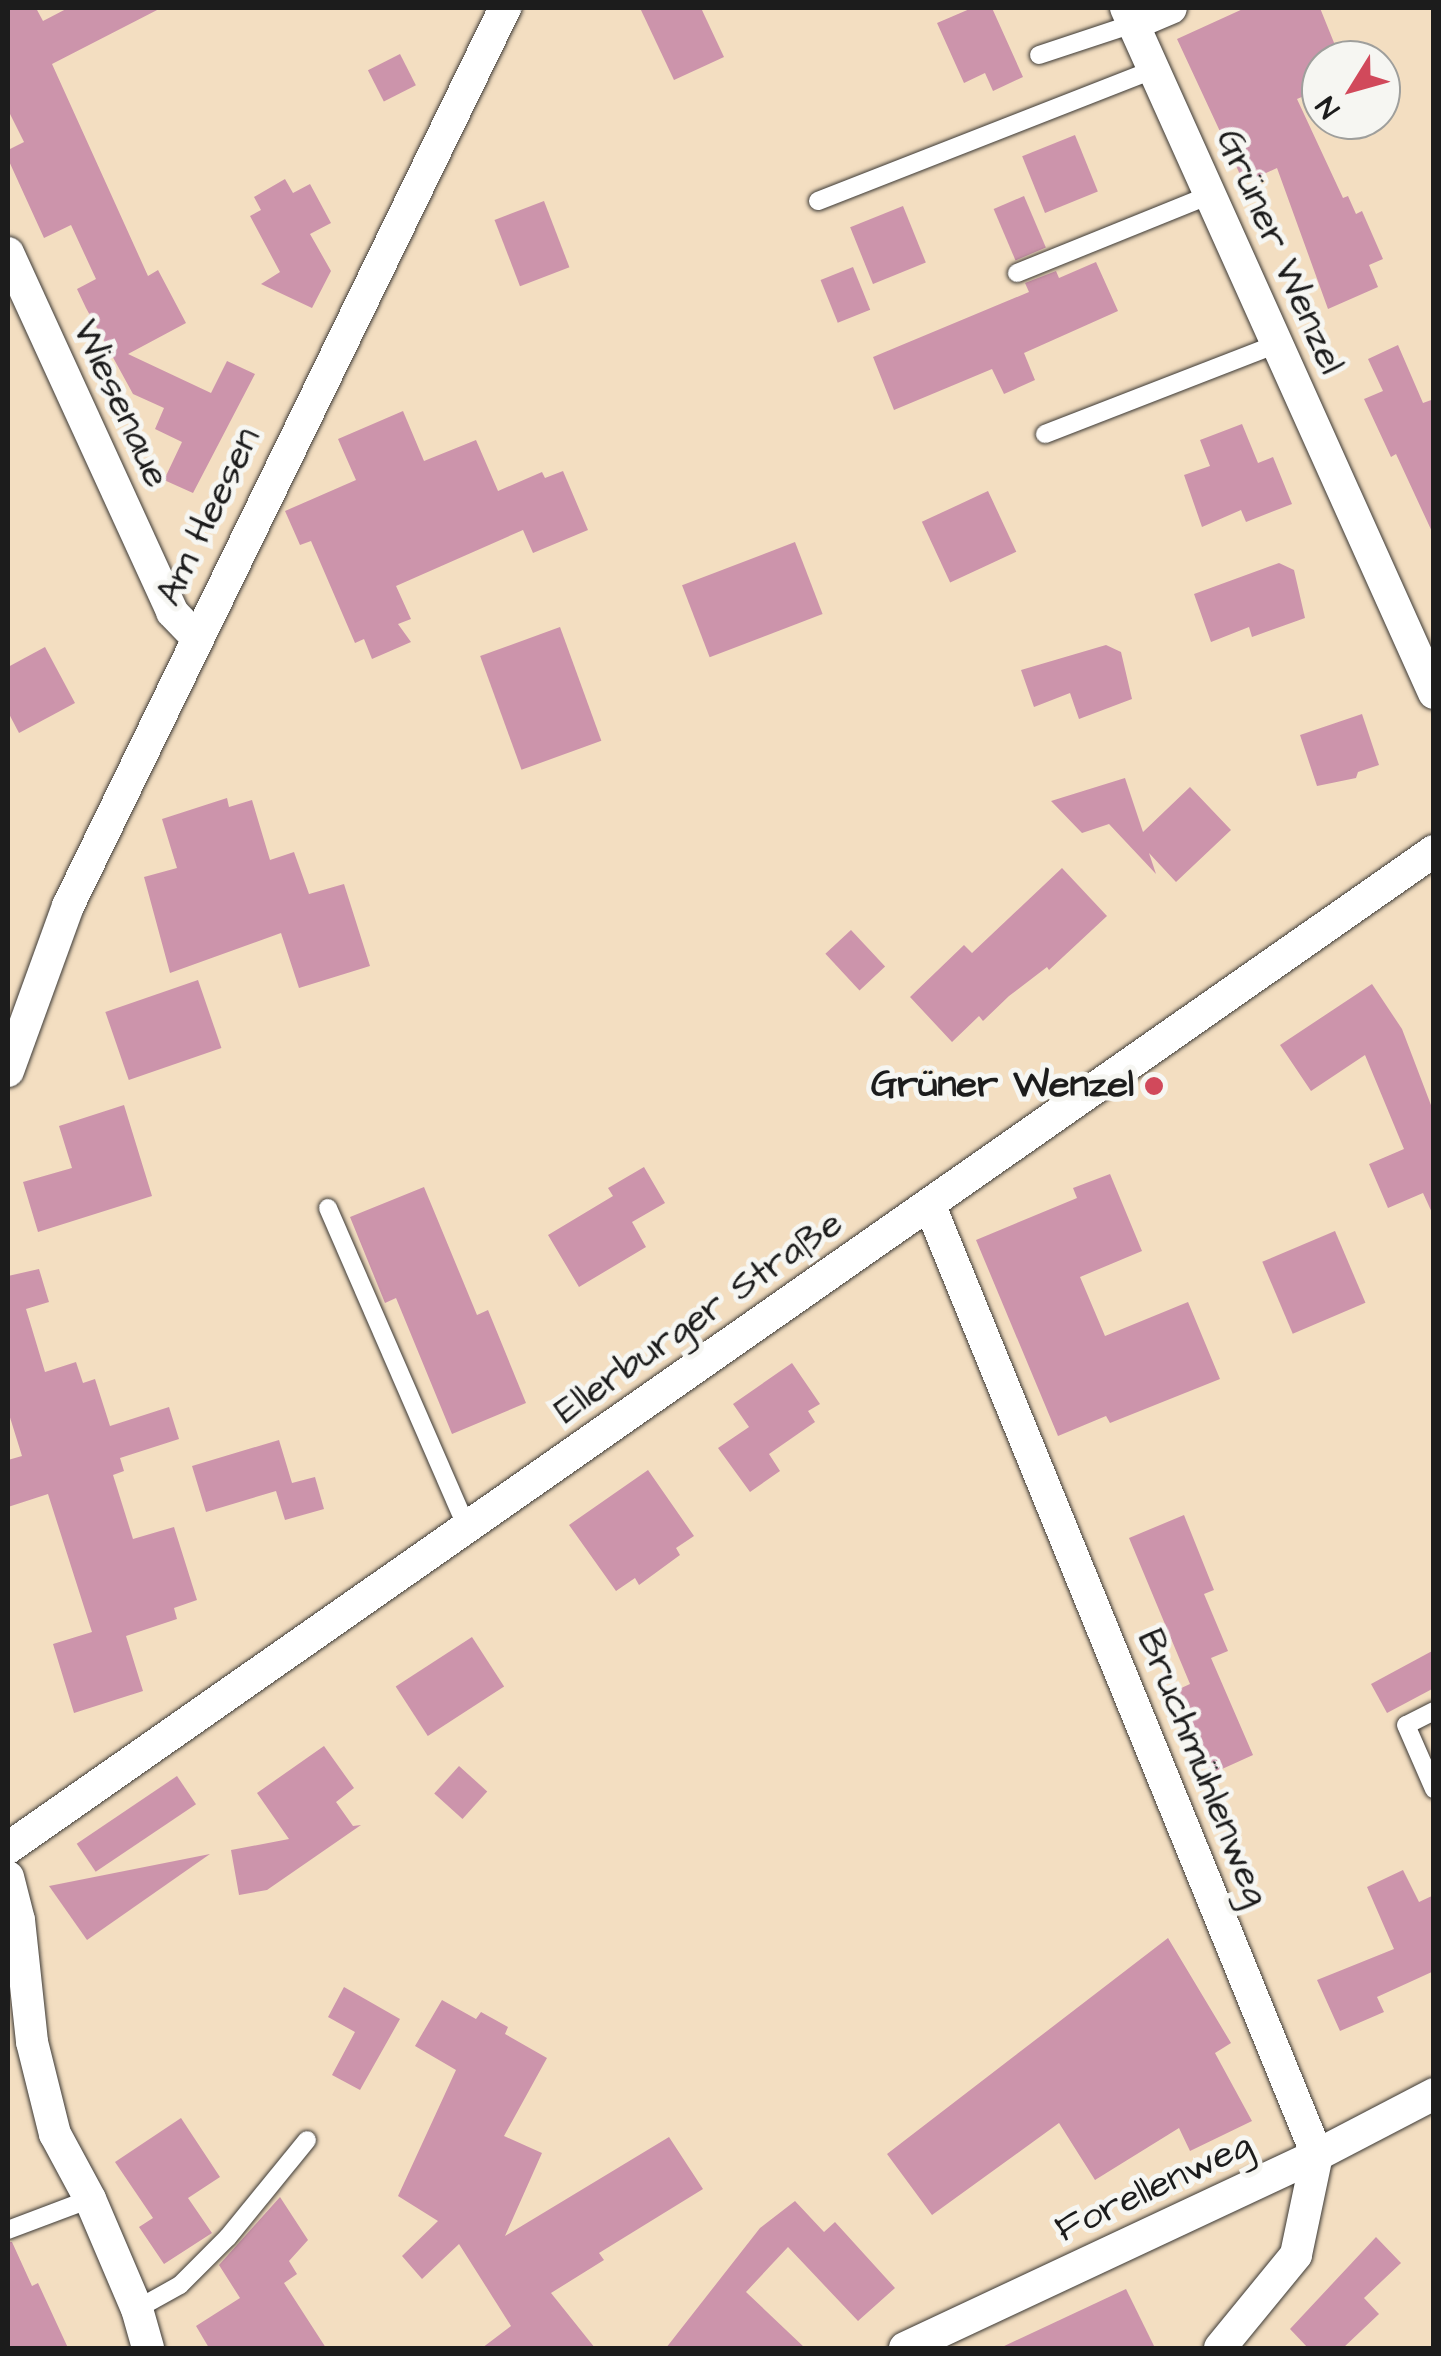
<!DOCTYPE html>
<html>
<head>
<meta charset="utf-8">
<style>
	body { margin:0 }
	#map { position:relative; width:1441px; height:2356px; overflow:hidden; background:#f3dec1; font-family:"Architects Daughter",sans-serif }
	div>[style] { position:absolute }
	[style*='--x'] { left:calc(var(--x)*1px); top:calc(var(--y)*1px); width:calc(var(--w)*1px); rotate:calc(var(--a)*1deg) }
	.building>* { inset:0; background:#cc94ab; transform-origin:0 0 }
	.roads { filter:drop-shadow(0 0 2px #3c3935) drop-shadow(0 0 2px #3c3935) }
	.service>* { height:18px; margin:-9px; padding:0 9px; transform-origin:9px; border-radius:9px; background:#fff }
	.minor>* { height:32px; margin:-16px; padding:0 16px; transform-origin:16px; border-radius:16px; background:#fff }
	.dots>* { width:28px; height:28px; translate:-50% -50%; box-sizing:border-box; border:5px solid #f6f6f2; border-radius:50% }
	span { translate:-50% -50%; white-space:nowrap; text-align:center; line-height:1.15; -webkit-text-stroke:10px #f6f6f2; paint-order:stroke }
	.street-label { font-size:38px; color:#1c1c1c }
	.poi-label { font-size:38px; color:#1c1c1c; font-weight:700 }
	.right { translate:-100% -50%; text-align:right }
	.frame { position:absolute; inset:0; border:10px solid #1c1c1c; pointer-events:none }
	.north { position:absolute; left:1301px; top:40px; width:100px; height:100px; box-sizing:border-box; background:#f6f6f2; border:2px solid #9f9f9c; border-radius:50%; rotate:233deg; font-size:28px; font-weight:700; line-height:40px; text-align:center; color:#1c1c1c }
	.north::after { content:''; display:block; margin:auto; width:35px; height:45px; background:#d1495b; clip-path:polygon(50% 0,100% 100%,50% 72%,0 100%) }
</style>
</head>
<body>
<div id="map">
	<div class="building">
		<div style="clip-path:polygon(8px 8px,36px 8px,43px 21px,68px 8px,161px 8px,52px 64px,148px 276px,158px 270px,186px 323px,128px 354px,211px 393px,227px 361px,255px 374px,193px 493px,164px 480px,182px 442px,155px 429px,164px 408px,133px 394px,86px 308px,77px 289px,96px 279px,71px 225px,44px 238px,8px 159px,8px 150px,24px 142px,8px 110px)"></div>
		<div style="clip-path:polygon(640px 8px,701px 8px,724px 57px,674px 80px)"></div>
		<div style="clip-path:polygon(972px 8px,992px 8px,1023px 77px,993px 91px,985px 73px,964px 83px,937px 23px)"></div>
		<div style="clip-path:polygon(1245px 8px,1320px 8px,1341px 60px,1321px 60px,1321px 89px,1297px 99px,1343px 198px,1348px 196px,1356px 214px,1362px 211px,1383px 259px,1369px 265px,1378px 287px,1328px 309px,1277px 168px,1244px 183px,1177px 39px)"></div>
		<div style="left:400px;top:54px;width:35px;height:36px;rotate:63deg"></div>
		<div style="left:1075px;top:135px;width:61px;height:57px;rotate:68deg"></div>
		<div style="clip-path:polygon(285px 179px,293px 193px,310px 184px,331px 223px,310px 234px,331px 271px,312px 308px,261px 284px,280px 272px,250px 216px,261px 210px,254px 197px)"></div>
		<div style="left:1024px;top:196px;width:56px;height:33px;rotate:67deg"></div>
		<div style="left:544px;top:201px;width:71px;height:53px;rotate:69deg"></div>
		<div style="left:903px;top:206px;width:61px;height:57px;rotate:68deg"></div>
		<div style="clip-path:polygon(1096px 262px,1118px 311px,1024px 353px,1035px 380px,1004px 394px,992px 369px,894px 410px,873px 357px,1029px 292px,1025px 283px,1056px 271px,1059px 278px)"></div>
		<div style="left:853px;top:267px;width:46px;height:35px;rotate:68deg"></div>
		<div style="clip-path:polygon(1398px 345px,1423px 403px,1434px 399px,1434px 536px,1396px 454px,1391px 457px,1364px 399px,1383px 391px,1368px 359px)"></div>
		<div style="clip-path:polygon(403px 411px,424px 461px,476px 440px,498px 491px,542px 472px,545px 478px,563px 471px,588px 530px,533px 553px,523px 530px,396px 586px,411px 619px,398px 624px,411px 642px,372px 659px,364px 639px,355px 643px,311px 541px,300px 545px,285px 511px,356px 480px,338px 439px)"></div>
		<div style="clip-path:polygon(1242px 424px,1258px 463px,1273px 457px,1292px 504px,1246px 522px,1241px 510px,1202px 527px,1184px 475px,1210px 466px,1200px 440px)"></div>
		<div style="left:988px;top:491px;width:67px;height:73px;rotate:65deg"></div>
		<div style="left:795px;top:542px;width:77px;height:121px;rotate:69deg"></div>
		<div style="clip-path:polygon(1279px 563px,1294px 570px,1305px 618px,1252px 637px,1249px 627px,1211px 642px,1194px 594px)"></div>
		<div style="left:560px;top:627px;width:121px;height:85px;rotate:70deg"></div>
		<div style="clip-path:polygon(1106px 645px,1121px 652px,1132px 699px,1079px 719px,1070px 693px,1034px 707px,1021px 670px)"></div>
		<div style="clip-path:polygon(45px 647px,75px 703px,19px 733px,8px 712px,8px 667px)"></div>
		<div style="clip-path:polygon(1362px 714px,1379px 765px,1358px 772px,1356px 778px,1317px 786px,1300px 735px)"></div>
		<div style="clip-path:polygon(1125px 778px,1143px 832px,1190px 787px,1231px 830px,1176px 882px,1149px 853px,1156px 874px,1109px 824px,1082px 833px,1051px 801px)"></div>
		<div style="clip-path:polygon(227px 798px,229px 807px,252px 800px,270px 860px,294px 852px,309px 894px,344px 884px,370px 966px,299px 988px,281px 933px,170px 973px,144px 877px,177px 868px,162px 819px)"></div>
		<div style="clip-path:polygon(1062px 868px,1107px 916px,1049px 970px,1047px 967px,1009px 996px,983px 1021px,979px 1016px,952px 1042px,910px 997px,964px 945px,972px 953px)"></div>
		<div style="left:851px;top:930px;width:50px;height:35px;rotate:47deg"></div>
		<div style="left:198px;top:980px;width:72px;height:98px;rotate:71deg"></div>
		<div style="clip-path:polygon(1372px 984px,1402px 1029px,1434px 1113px,1434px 1217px,1423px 1193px,1388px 1208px,1369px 1164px,1404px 1149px,1365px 1055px,1311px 1091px,1280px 1045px)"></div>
		<div style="clip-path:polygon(124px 1105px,152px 1196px,38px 1232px,23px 1182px,72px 1168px,59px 1126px)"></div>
		<div style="clip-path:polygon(644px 1167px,665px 1203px,632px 1222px,646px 1247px,579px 1287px,548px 1235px,613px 1196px,608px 1188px)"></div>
		<div style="clip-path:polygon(1110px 1174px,1142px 1251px,1080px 1277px,1105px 1336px,1188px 1302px,1220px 1379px,1110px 1423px,1106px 1416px,1058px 1436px,976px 1240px,1077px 1198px,1073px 1188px)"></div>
		<div style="clip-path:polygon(424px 1187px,477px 1315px,488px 1310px,526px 1403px,452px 1434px,396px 1298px,385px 1303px,350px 1217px)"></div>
		<div style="left:1335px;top:1231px;width:78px;height:79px;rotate:67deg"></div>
		<div style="clip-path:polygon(39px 1269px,49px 1302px,26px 1309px,45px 1372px,76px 1362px,83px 1383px,95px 1379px,110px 1426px,169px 1407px,179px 1439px,120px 1458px,124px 1471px,113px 1475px,133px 1539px,174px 1527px,197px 1600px,174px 1608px,177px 1619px,126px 1636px,143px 1691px,74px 1713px,53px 1644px,92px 1632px,48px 1494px,8px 1507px,8px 1460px,22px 1456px,8px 1411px,8px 1276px)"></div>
		<div style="clip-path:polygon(792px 1363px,820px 1404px,808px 1411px,815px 1422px,769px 1454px,780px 1471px,750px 1492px,718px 1448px,749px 1427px,733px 1404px)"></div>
		<div style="clip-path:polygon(279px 1440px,292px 1483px,315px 1477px,324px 1509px,285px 1520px,276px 1491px,206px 1512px,192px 1466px)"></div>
		<div style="clip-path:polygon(648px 1470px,694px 1536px,676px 1548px,680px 1555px,639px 1585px,635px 1578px,616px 1591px,569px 1525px)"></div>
		<div style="clip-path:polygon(1184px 1515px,1214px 1590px,1204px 1594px,1228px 1651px,1211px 1658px,1253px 1755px,1211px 1774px,1177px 1690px,1190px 1684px,1129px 1538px)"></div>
		<div style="left:472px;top:1637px;width:59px;height:91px;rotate:57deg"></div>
		<div style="clip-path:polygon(1434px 1650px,1434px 1688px,1387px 1713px,1371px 1684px)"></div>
		<div style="clip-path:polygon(324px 1746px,354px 1788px,336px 1802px,353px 1826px,361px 1825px,267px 1890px,239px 1895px,231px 1850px,289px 1839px,257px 1793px)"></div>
		<div style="left:459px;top:1766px;width:38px;height:37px;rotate:42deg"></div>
		<div style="left:177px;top:1776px;width:34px;height:121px;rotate:56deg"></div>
		<div style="clip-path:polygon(210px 1854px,87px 1940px,49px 1886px)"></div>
		<div style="clip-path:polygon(1403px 1870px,1419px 1902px,1434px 1895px,1434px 1971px,1377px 1997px,1384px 2012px,1340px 2031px,1317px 1980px,1394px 1949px,1367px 1887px)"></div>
		<div style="clip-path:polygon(1168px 1938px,1231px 2043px,1215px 2053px,1252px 2121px,1190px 2151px,1179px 2128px,1095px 2180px,1059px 2123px,932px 2215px,887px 2154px)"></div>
		<div style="clip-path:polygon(344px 1987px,400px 2019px,360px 2090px,332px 2075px,355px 2032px,328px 2017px)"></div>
		<div style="clip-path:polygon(442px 2000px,476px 2019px,481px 2012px,508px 2027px,505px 2034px,547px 2058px,504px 2136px,542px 2153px,505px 2236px,669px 2137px,703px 2189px,599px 2253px,604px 2260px,551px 2293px,595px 2348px,482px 2348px,511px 2326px,459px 2244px,422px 2279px,402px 2256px,438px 2221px,398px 2196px,456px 2070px,415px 2046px)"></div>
		<div style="clip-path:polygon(181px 2118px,220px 2177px,188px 2198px,212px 2233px,164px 2264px,139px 2227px,153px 2218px,115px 2162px)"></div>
		<div style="clip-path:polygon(280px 2197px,308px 2240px,289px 2261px,297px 2274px,284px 2283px,326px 2348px,209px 2348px,196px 2326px,240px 2298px,219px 2265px)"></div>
		<div style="clip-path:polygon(795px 2201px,824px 2232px,835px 2222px,895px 2288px,858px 2321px,788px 2247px,746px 2292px,805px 2348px,666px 2348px,760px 2228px)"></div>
		<div style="clip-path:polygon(1376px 2237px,1401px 2263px,1364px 2298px,1379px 2314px,1343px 2348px,1308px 2348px,1290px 2329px)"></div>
		<div style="clip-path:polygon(8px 2242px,12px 2242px,32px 2286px,38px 2283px,68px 2348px,8px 2348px)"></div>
		<div style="clip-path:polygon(1126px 2289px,1155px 2348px,1000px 2348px)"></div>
	</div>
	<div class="roads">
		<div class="service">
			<div style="--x:1039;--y:55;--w:99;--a:-18.3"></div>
			<div style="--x:818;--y:201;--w:361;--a:-21.4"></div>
			<div style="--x:1017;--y:273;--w:208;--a:-22"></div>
			<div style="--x:1045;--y:434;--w:249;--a:-21.2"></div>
			<div style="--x:328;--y:1208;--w:349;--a:66.5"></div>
			<div style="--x:1434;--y:1711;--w:31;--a:153"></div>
			<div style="--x:1406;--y:1725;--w:70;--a:66.4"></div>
			<div style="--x:8;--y:2230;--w:88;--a:-20.7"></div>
			<div style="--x:137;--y:2309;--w:49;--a:-29.2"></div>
			<div style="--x:180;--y:2285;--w:68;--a:-45"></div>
			<div style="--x:228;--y:2237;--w:125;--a:-50.8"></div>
		</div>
		<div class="minor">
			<div style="--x:1126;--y:8;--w:751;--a:65.79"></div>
			<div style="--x:1133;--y:24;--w:41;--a:-22.8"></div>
			<div style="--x:8;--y:253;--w:395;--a:65.4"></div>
			<div style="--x:172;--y:612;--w:33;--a:46"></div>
			<div style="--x:8;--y:1071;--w:176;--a:-70"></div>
			<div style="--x:68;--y:906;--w:999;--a:-64.05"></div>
			<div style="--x:930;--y:1206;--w:1025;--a:67.81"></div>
			<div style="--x:1317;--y:2155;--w:102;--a:101.9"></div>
			<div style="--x:1296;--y:2255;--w:120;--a:129.3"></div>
			<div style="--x:8;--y:1848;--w:1740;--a:-34.96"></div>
			<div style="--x:8;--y:1877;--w:44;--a:75.7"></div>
			<div style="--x:19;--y:1920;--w:123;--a:83.9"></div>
			<div style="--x:32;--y:2042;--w:95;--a:76"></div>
			<div style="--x:55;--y:2134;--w:74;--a:61.7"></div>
			<div style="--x:90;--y:2199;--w:120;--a:66.9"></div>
			<div style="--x:137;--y:2309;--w:41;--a:74.2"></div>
			<div style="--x:905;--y:2348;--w:455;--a:-25.1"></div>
			<div style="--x:1317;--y:2155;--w:132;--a:-27.5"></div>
		</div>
	</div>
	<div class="dots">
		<div style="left:1154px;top:1086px;background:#d1495b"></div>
	</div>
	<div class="street-label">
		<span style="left:1279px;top:252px;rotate:66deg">Grüner Wenzel</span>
		<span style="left:120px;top:404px;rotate:65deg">Wiesenaue</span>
		<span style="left:209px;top:517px;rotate:-64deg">Am Heesen</span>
		<span style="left:699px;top:1318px;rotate:-35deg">Ellerburger Straße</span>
		<span style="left:1202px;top:1768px;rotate:68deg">Bruchmühlenweg</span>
		<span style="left:1154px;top:2188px;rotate:-25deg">Forellenweg</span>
	</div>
	<div class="poi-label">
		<span class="right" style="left:1134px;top:1086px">Grüner Wenzel</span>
	</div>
	<div class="frame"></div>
	<div class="north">N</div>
</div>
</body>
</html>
